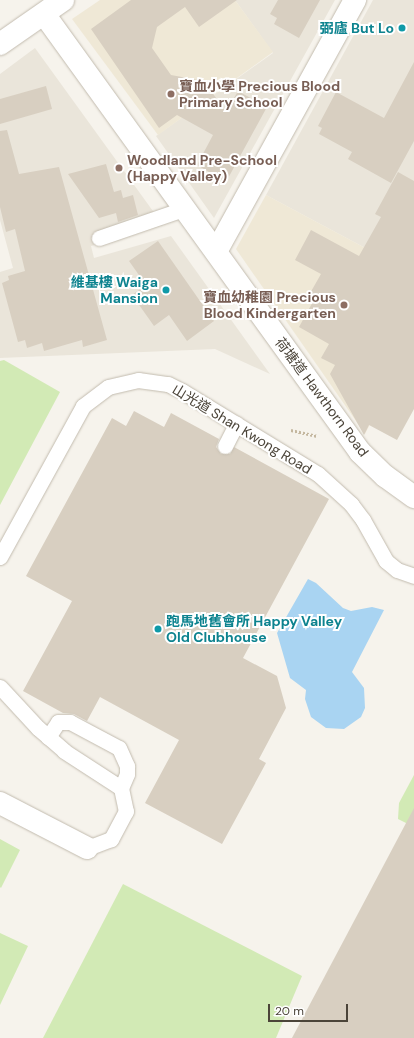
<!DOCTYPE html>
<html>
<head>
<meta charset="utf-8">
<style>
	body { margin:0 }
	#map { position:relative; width:414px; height:1038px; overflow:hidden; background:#f6f3ec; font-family:"DM Sans","Noto Sans TC",sans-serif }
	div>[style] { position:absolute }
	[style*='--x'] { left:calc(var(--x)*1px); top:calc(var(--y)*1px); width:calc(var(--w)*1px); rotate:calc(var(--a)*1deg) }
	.residential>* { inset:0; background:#eae5da }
	.education>* { inset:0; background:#efe8d6 }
	.green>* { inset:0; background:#d2eab5 }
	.water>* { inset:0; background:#a9d4f2 }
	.building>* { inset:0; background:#d8cfc1 }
	.path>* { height:2.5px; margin-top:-1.25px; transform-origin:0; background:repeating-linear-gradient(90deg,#c4b79f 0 2px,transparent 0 4px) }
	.roads { filter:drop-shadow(0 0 1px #c2bbae) drop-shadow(0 0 1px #c2bbae) }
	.service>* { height:15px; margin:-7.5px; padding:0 7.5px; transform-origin:7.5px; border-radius:7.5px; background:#fff }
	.minor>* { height:22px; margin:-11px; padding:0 11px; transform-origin:11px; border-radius:11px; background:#fff }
	.tertiary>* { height:22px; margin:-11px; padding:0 11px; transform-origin:11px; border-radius:11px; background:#fff }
	.dots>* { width:11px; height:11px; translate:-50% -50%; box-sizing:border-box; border:2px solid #fff; border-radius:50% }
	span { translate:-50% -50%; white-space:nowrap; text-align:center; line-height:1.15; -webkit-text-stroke:4px #fff; paint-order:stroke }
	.culture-label { font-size:14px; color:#0d838f; font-weight:700 }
	.right { translate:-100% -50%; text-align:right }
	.left { translate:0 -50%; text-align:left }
	.education-label { font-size:14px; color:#785e54; font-weight:700 }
	.street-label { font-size:14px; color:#4b4439 }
	.scale { position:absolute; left:268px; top:1004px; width:80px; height:18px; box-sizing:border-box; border:2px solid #4b4439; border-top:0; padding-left:5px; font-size:12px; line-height:14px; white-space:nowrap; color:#4b4439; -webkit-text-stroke:3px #fff; paint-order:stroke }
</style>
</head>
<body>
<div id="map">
	<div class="residential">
		<div style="clip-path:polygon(235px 0,335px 0,214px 218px,156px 136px,273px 53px)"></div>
		<div style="clip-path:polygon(373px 0,414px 0,414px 274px,266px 195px)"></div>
		<div style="clip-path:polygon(35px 48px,163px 225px,91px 246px,94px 258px,171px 236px,270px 374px,215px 349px,0 358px,0 272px,13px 268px,0 220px,0 74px)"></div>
	</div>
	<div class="education">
		<div style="clip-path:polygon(100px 0,235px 0,273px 52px,158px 135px,72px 19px)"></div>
		<div style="clip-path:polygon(266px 195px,414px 274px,414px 337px,365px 434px,236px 249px)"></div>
	</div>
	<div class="green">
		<div style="clip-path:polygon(4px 360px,60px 392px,0 505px,0 361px)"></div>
		<div style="clip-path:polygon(414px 775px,414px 827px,398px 819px,399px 803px)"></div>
		<div style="clip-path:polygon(0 839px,20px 850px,1px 888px,0 887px)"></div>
		<div style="clip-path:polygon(123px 884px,302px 976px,276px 1038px,43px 1038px)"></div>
		<div style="clip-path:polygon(0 933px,28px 946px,0 1005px)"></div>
	</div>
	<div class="water">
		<div style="clip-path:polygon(308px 579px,316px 583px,343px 608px,351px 611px,372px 607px,384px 610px,352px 672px,364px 688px,365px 708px,361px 717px,344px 729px,326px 728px,311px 717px,305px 699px,306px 690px,290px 678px,277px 633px)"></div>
	</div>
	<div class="building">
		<div style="clip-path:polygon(131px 0,237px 0,199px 27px,185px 7px,157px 27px,152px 48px,171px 75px,204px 81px,226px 112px,238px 91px,267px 107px,226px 182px,197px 165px,213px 135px,177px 115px,159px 128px,91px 29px)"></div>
		<div style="clip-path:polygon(278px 0,320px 0,299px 38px,274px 24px,277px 18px,270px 14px)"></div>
		<div style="clip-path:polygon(414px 62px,414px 141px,391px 183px,348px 159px,352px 152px,319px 134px,322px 128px,318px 126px,336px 92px,384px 118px)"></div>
		<div style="clip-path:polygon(46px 86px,52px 109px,0 124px,0 99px)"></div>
		<div style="clip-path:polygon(7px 130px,19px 174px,59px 167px,107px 340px,83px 347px,82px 340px,44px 351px,42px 343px,27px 348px,25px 340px,18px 342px,2px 283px,9px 280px,8px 276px,25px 271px,15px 229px,6px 232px,0 207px,0 131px)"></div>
		<div style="clip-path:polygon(106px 164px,114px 192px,121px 190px,123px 198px,133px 195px,138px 215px,118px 222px,116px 213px,99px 218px,68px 174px)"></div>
		<div style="clip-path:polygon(398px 172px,414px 181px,414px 409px,397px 440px,369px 425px,364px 435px,330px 374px,335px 365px,321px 358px,329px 344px,299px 327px,315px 298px,309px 295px,321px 274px,295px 260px,311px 230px,359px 256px,381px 217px,375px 214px)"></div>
		<div style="clip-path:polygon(158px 241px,214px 321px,187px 341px,169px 315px,154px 326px,132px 295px,146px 285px,129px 261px)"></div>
		<div style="clip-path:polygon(134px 411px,164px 427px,171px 413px,219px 439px,216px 447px,221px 454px,230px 454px,234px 447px,329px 499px,243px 658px,277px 676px,286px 708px,259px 759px,266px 763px,222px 844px,145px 803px,179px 740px,100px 697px,87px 721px,74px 714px,63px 713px,23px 691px,72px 601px,26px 576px,112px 418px,126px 426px)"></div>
		<div style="clip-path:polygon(414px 808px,414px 1038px,292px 1038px)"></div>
	</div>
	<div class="path">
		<div style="--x:291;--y:430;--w:27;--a:13"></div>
	</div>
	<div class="roads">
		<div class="service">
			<div style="--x:99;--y:238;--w:92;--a:-19"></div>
			<div style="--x:225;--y:446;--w:25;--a:-63"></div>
			<div style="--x:0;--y:557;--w:172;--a:-61.2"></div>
			<div style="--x:83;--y:406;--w:31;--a:-37"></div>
			<div style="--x:108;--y:387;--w:31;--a:-13"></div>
			<div style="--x:138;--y:380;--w:30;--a:8"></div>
			<div style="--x:168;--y:384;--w:16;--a:27"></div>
			<div style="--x:182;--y:391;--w:159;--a:31.4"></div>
			<div style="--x:318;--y:474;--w:45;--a:42.3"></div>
			<div style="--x:351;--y:504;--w:20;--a:53"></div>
			<div style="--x:363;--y:520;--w:47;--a:60.7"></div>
			<div style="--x:386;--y:561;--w:14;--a:39"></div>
			<div style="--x:397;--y:570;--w:18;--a:19"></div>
			<div style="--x:0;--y:687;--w:56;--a:47.2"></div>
			<div style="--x:38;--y:728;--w:35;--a:41"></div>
			<div style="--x:64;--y:751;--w:68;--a:33"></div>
			<div style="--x:121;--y:788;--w:24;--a:78"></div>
			<div style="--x:126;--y:811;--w:32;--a:118"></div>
			<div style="--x:111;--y:839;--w:26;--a:159"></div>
			<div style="--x:48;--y:737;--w:18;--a:-56"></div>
			<div style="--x:58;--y:722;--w:12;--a:0"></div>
			<div style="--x:70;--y:722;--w:55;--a:28"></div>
			<div style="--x:119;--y:748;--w:20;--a:66"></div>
			<div style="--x:127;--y:766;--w:8;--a:90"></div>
			<div style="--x:127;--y:774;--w:15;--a:113"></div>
		</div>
		<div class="minor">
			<div style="--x:44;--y:14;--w:540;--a:54.19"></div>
			<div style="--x:360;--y:452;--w:35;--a:44"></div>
			<div style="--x:385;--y:476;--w:36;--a:36"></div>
			<div style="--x:217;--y:250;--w:286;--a:-61.1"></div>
			<div style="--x:0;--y:803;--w:98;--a:27.3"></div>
		</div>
		<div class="tertiary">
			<div style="--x:0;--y:44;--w:77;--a:-34.9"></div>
		</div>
	</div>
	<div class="dots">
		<div style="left:402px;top:28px;background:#0f9aa8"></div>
		<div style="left:171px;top:94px;background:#8d6e63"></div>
		<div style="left:119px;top:168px;background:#8d6e63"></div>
		<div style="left:166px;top:290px;background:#0f9aa8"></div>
		<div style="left:344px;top:305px;background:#8d6e63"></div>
		<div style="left:158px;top:629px;background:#0f9aa8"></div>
	</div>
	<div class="culture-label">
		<span class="right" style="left:394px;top:28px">弼廬 But Lo</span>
		<span class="right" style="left:158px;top:290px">維基樓 Waiga<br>Mansion</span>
		<span class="left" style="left:166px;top:629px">跑馬地舊會所 Happy Valley<br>Old Clubhouse</span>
	</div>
	<div class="education-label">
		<span class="left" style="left:179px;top:94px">寶血小學 Precious Blood<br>Primary School</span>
		<span class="left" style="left:127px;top:168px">Woodland Pre-School<br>(Happy Valley)</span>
		<span class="right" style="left:336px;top:305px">寶血幼稚園 Precious<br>Blood Kindergarten</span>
	</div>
	<div class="street-label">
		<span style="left:322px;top:397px;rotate:53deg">荷塘道 Hawthorn Road</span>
		<span style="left:242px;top:429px;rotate:31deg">山光道 Shan Kwong Road</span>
	</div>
	<div class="scale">20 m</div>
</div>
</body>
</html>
